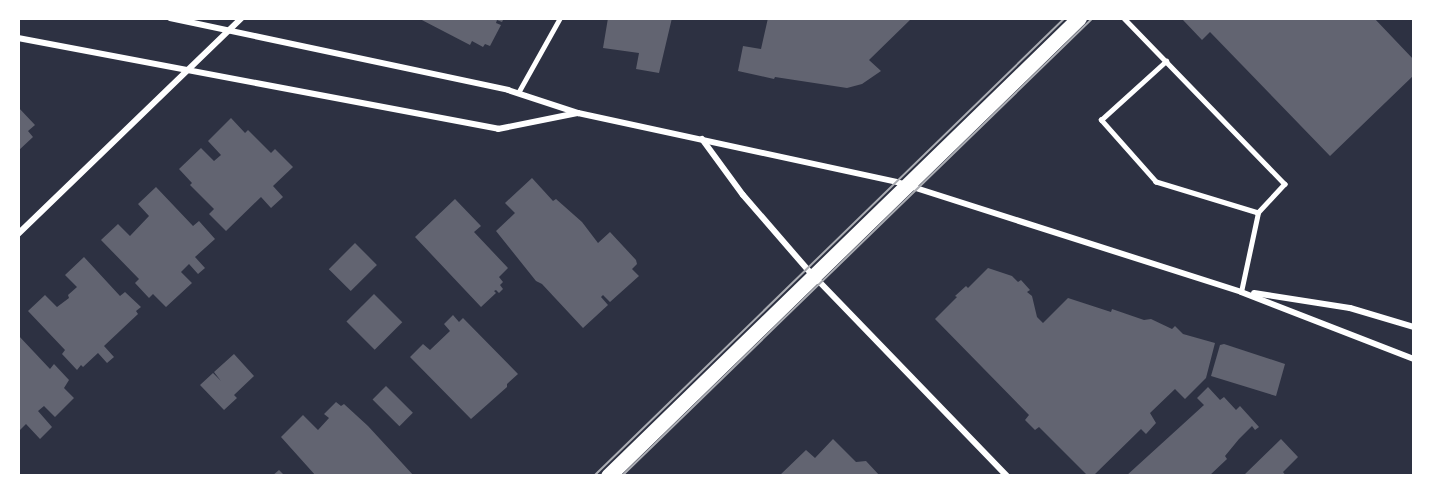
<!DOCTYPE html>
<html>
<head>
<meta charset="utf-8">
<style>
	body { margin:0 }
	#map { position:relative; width:1432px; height:494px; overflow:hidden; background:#2d3142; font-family:Signika,sans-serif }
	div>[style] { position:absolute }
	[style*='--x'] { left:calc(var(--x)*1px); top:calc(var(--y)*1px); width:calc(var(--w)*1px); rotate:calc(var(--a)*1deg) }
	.building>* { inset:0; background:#626471; transform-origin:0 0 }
	.service>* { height:4.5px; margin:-2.25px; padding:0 2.25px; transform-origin:2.25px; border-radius:2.25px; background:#fff }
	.minor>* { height:6px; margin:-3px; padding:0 3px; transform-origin:3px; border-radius:3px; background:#fff }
	.primary>* { height:15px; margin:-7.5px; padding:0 7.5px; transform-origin:7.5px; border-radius:7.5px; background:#fff }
	.tram>* { height:1.5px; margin:-0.75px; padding:0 0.75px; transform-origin:0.75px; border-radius:0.75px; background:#abadb3 }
	span { translate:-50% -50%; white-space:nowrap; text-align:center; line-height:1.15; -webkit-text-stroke:4.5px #fff; paint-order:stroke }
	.frame { position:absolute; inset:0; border:20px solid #fff; pointer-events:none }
</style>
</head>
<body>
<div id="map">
	<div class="building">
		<div style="clip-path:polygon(418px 18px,504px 18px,502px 22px,497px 20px,496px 23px,501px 25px,490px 46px,485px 44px,483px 47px,472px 41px,470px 45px)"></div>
		<div style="clip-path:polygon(608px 18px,672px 18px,659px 73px,636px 69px,639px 53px,603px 48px)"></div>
		<div style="clip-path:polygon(768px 18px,912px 18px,869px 60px,881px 71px,862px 84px,847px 88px,775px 77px,774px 79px,738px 71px,743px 46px,761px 49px)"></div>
		<div style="clip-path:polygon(1185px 18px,1374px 18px,1414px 60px,1414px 75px,1330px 156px,1210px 32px,1202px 40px,1183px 20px)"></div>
		<div style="clip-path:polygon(18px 107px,35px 125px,28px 131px,33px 137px,18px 151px)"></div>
		<div style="clip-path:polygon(231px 118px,245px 133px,248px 130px,271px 153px,275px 149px,293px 167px,273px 186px,283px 197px,271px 208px,261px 197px,226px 231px,209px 214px,214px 209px,190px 185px,192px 183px,179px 169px,201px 148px,214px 161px,221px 155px,208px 141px)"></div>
		<div style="clip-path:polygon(532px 178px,553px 201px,556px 199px,582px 222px,598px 243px,610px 232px,636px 260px,637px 264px,632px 269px,639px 276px,610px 302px,603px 295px,601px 297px,608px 305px,583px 328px,542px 284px,536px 281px,496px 231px,515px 213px,505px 203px)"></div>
		<div style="clip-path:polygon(156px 187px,193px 226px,199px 221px,215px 239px,195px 257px,205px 268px,198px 274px,189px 264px,181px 272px,192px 283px,166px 307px,153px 294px,149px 298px,135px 283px,139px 279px,101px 240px,118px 224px,130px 236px,149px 216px,138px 204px)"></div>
		<div style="clip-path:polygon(455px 199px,481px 226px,474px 232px,508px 268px,499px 277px,503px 282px,500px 285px,503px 289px,499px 293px,496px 290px,494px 291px,496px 293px,481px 307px,415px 237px)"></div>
		<div style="left:355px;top:243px;width:31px;height:37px;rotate:45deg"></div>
		<div style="clip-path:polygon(84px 257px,120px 296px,125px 292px,141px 307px,136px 311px,138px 314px,104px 346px,114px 357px,107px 363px,98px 353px,83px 367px,81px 365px,77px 370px,62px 354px,65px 350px,28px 311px,45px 295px,57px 307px,69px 298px,68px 295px,77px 287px,65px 275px)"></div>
		<div style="clip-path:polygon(988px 268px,1012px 276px,1018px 282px,1021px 280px,1030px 290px,1027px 292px,1032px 296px,1037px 317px,1043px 323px,1068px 298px,1111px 312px,1112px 309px,1144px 320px,1151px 319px,1172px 329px,1175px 326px,1183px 334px,1215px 343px,1206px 378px,1185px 399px,1175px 389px,1150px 413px,1156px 423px,1146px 434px,1141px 429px,1093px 476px,1088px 476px,1039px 427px,1035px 430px,1025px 420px,1029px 415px,935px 319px,957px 297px,955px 296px,966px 286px,968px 288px)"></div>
		<div style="left:374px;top:294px;width:40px;height:39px;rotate:45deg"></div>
		<div style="clip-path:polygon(453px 315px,459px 322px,463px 318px,518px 374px,507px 384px,507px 387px,471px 419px,410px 357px,423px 344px,430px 350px,450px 331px,444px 324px)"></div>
		<div style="clip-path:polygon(18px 335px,50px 369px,54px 364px,69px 380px,64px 388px,74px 398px,55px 417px,44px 406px,38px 411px,52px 427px,40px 439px,26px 424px,18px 432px)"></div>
		<div style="clip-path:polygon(1224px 344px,1285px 364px,1276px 396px,1211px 376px,1220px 345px)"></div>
		<div style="clip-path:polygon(234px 354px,254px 376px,234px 395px,237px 398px,224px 410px,200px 385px,213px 373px,221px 381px,214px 372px)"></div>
		<div style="left:386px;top:386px;width:38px;height:19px;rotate:45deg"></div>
		<div style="clip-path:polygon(1208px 387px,1220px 400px,1224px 397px,1236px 410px,1240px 406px,1259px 427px,1255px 430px,1252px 426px,1239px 439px,1225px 456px,1227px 459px,1209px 476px,1126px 476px,1204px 405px,1197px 398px)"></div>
		<div style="clip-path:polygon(336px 402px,341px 406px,344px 404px,368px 426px,414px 476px,316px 476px,281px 437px,303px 415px,318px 430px,329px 418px,324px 414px)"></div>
		<div style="clip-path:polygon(833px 439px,856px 462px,866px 461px,880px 476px,779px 476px,806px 450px,815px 458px)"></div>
		<div style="clip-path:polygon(1281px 439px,1298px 457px,1283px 472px,1286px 476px,1243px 476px)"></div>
		<div style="clip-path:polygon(279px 470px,285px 476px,272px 476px)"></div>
	</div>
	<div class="service">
		<div style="--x:1124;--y:18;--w:231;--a:45.9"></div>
		<div style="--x:1285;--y:184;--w:40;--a:133"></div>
		<div style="--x:1258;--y:213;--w:107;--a:-163.1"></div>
		<div style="--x:1156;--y:182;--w:83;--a:-131.6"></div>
		<div style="--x:1101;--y:120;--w:88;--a:-42.2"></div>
		<div style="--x:518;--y:93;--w:86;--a:-60.8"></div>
		<div style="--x:1241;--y:292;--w:81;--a:-77.9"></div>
	</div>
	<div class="minor">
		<div style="--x:170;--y:18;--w:346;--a:12"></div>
		<div style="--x:508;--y:90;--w:74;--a:18.2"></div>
		<div style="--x:578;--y:113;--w:326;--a:12.2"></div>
		<div style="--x:897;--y:182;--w:361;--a:17.7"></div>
		<div style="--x:1241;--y:292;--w:186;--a:21.2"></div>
		<div style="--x:18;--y:38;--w:489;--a:10.7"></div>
		<div style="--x:498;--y:129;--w:81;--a:-11.4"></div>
		<div style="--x:702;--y:139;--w:69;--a:53.8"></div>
		<div style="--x:743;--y:195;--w:98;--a:49.1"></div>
		<div style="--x:807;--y:269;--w:288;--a:46"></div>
		<div style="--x:18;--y:234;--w:311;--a:-44"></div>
		<div style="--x:1254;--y:293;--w:97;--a:8.9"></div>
		<div style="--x:1350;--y:308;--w:67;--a:16.5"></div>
	</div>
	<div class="primary">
		<div style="--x:608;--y:476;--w:657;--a:-44.2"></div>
	</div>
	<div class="tram">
		<div style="--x:594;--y:476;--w:657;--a:-44.2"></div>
		<div style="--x:622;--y:476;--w:657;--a:-44.2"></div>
	</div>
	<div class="frame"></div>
</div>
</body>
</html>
